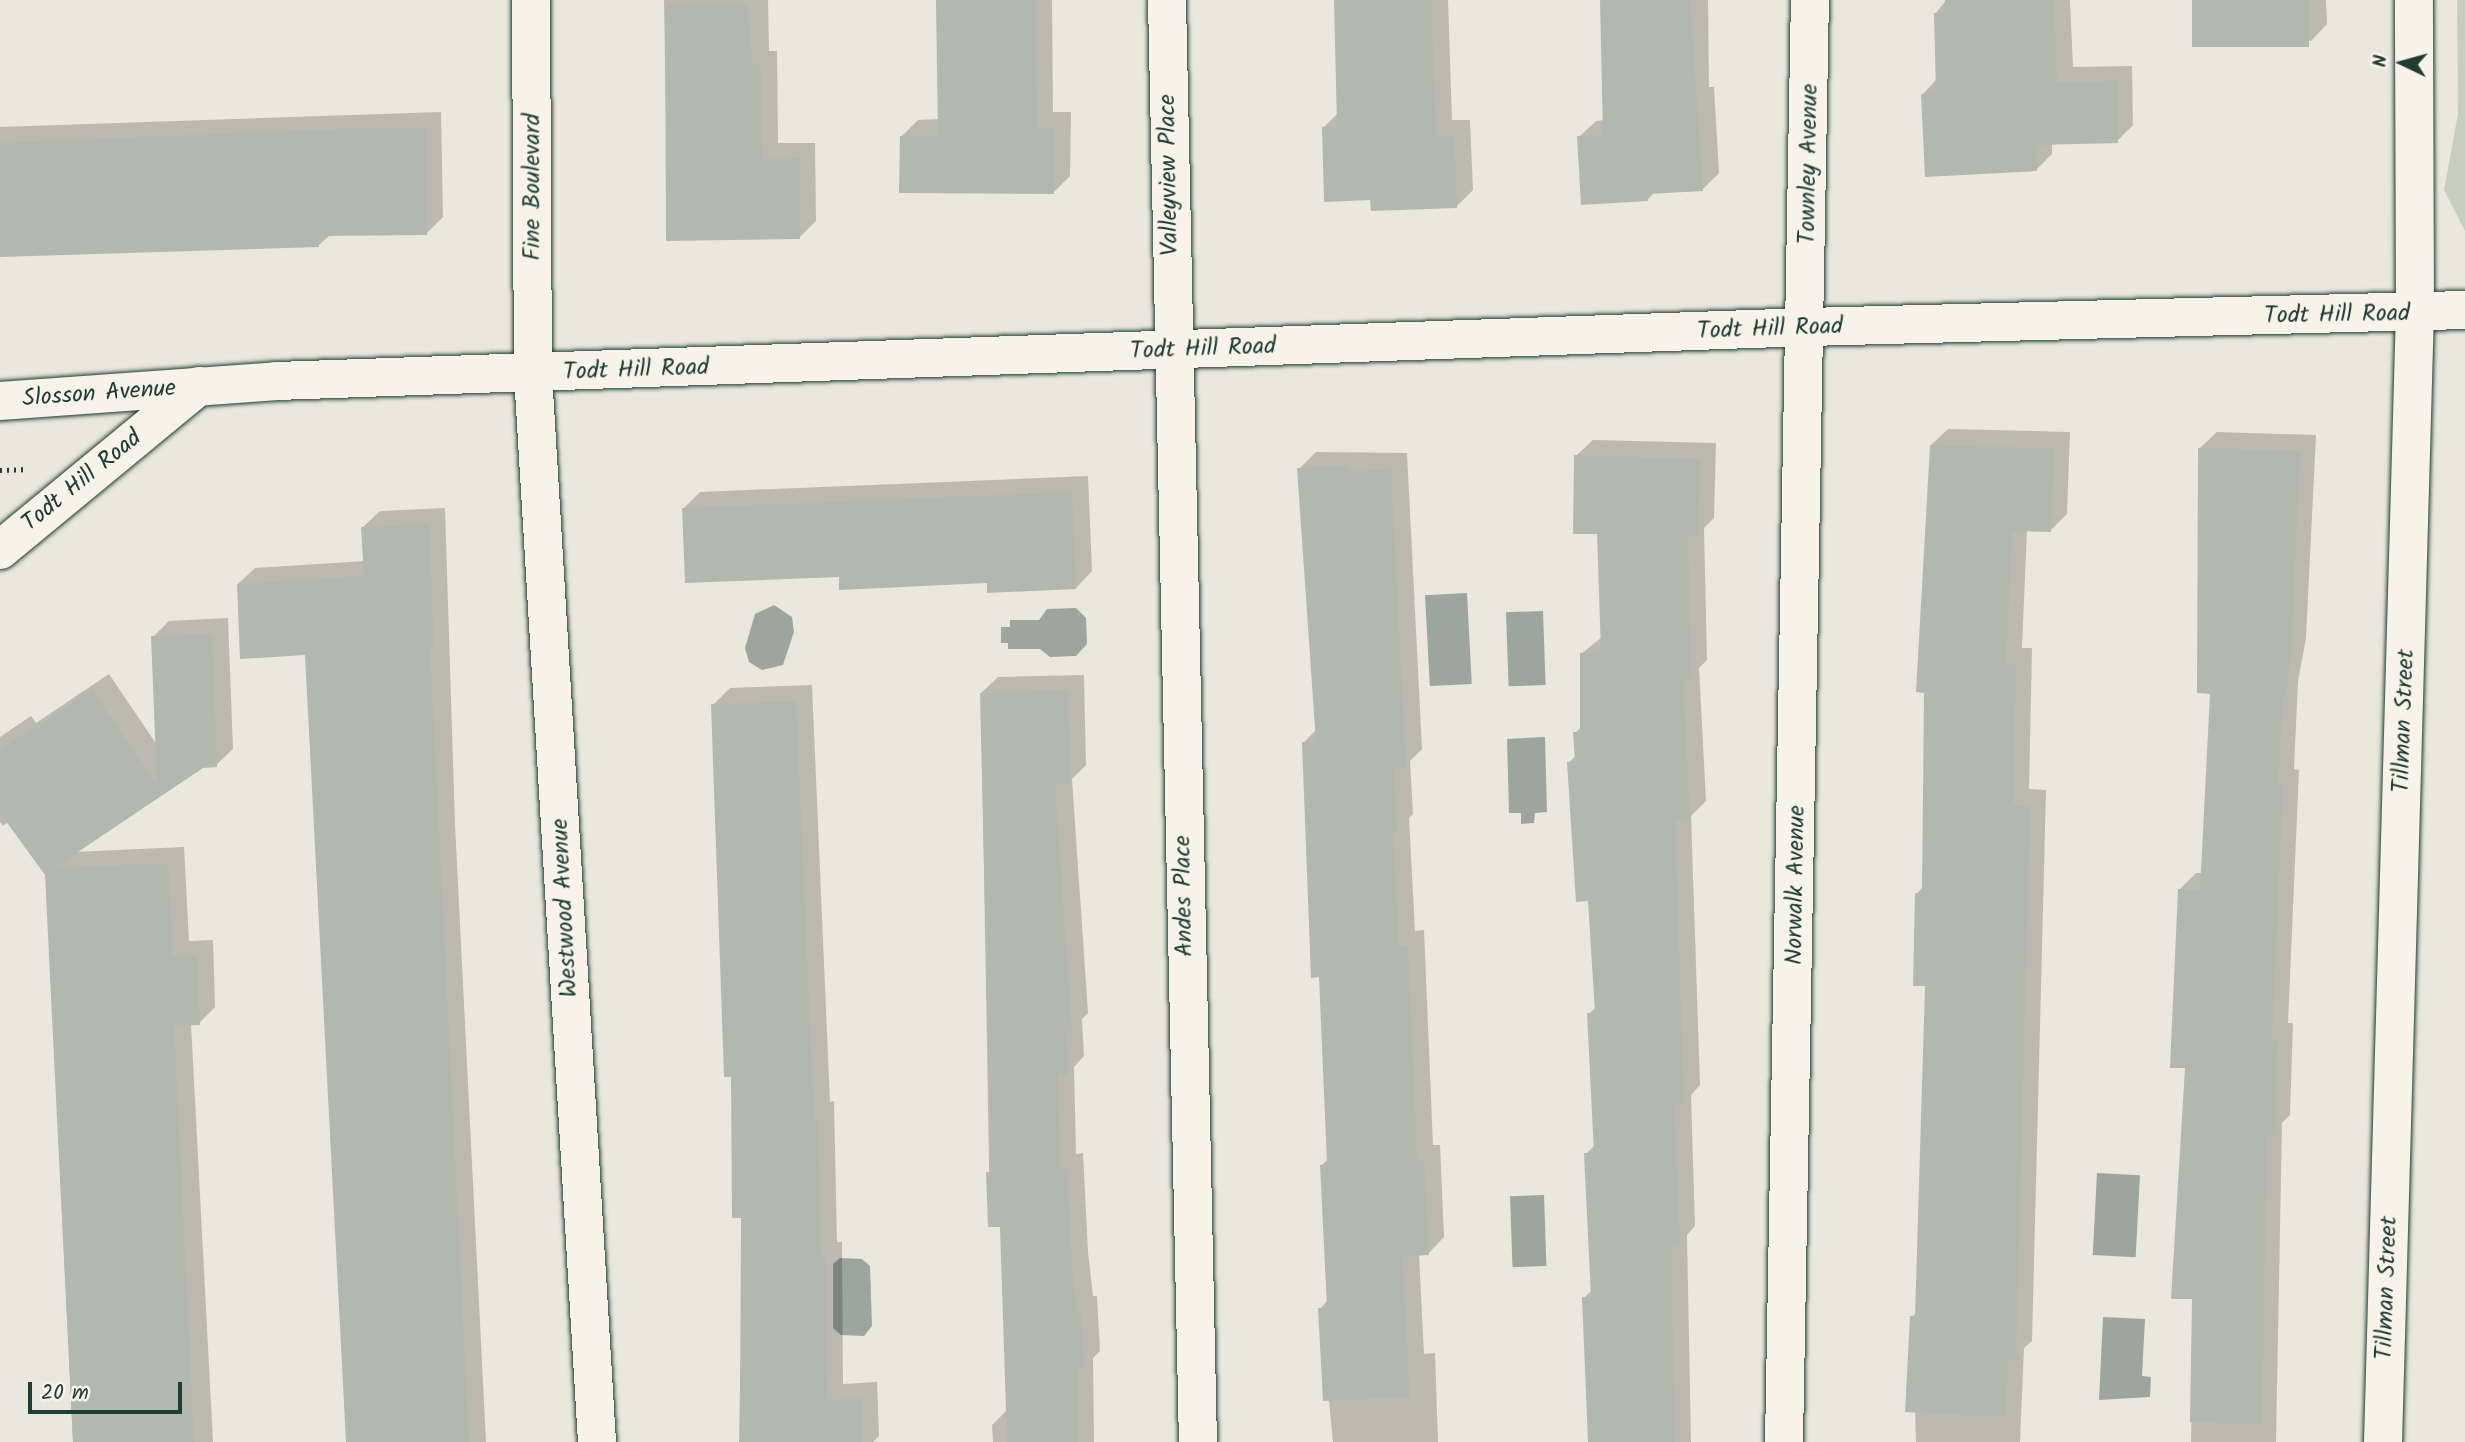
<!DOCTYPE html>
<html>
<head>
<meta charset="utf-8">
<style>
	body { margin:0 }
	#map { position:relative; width:2465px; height:1442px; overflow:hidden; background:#eae8dd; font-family:Kalam,sans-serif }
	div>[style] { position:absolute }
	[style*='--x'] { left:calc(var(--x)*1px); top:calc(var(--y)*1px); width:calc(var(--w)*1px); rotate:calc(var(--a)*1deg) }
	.green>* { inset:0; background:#c8ccc1 }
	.water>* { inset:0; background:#9ca69c; transform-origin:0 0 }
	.shadow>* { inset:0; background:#0003 }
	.building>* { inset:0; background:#b2b8ae; transform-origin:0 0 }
	.path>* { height:4.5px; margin-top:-2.25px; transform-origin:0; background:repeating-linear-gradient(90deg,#1f3d34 0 2px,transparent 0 7px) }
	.roads { filter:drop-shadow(0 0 2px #1f3d34) drop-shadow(0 0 2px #1f3d34) }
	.street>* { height:38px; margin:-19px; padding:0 19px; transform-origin:19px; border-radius:19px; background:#f7f3e8 }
	.secondary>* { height:38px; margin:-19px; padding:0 19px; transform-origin:19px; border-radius:19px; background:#f7f3e8 }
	span { translate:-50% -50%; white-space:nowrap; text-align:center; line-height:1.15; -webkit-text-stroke:5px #f7f3e8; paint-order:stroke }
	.street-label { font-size:24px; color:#1f3d34 }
	.north { position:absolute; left:2367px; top:28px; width:70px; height:70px; -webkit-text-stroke:5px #f7f3e8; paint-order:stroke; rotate:275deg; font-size:19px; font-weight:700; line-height:28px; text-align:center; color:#1f3d34 }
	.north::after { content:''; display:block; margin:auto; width:24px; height:32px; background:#1f3d34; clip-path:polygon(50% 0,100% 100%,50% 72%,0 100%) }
	.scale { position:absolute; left:28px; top:1382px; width:154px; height:32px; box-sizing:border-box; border:4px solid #1f3d34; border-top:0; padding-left:9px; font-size:21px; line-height:24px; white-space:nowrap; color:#1f3d34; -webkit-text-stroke:5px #f7f3e8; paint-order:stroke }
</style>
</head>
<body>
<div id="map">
	<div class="green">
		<div style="clip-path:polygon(2457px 0,2465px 0,2465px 231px,2444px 190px,2458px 114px)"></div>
	</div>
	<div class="water">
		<div style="left:1467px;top:593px;width:91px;height:42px;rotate:87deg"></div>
		<div style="clip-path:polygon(774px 605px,792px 617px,794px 632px,783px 665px,762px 670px,749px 662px,745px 648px,755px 614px)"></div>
		<div style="clip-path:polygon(1076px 608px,1086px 618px,1087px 644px,1076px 656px,1050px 657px,1040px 649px,1008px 649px,1008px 643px,1001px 643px,1001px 627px,1010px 627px,1010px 620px,1039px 620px,1047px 609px)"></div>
		<div style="left:1543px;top:611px;width:74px;height:37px;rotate:88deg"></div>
		<div style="clip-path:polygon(1545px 737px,1547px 812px,1535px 813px,1534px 823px,1521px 824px,1521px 813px,1509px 813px,1507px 739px)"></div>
		<div style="left:2097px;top:1173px;width:43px;height:82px;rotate:3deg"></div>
		<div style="left:1544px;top:1195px;width:71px;height:34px;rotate:88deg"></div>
		<div style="clip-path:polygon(840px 1258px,862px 1259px,870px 1266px,872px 1326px,864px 1336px,841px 1335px,833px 1328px,833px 1264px)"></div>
		<div style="clip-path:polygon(2103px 1317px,2145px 1319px,2142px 1376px,2151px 1377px,2150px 1397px,2099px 1400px)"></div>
	</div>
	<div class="shadow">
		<div style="clip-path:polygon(664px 0,768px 0,769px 51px,777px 51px,778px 143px,815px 143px,816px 221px,799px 238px,668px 239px)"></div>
		<div style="clip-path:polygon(938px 0,1052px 0,1053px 112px,1071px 112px,1070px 176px,1053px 193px,902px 136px,918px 120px,939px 119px)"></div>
		<div style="clip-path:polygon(1336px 0,1448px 0,1452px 120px,1470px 120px,1473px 190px,1457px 206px,1372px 198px,1324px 127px,1339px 112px)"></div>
		<div style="clip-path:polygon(1603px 0,1708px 0,1709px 87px,1714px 87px,1719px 173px,1702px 190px,1655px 192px,1648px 199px,1579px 137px,1596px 121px,1605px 120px)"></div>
		<div style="clip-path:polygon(1946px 0,2070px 0,2073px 67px,2132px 66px,2133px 125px,2117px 141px,2052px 143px,2052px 154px,2036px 170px,1923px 94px,1937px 79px,1936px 13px)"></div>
		<div style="clip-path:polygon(2194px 0,2326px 0,2327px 24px,2311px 41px)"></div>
		<div style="clip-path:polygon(441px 112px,443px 217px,427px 233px,330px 235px,319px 245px,0 254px,0 127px)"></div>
		<div style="clip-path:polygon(1948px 429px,2070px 432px,2067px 514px,2051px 530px,2027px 530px,2022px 648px,2032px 648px,2029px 789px,2046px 790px,2032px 1341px,2024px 1348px,2020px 1442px,1916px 1442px,1912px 1317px,1917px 1312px,1927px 984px,1917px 893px,1923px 887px,1931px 445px)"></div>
		<div style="clip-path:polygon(2217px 432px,2316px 435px,2306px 638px,2298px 681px,2294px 769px,2299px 770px,2288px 1023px,2293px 1023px,2290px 1115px,2282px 1123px,2276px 1442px,2191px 1442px,2194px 1297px,2180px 889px,2196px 873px,2202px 873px,2211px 692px,2200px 448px)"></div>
		<div style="clip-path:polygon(1593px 440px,1716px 443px,1714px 518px,1704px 528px,1707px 660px,1699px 668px,1706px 801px,1691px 816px,1700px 1085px,1691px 1095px,1695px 1226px,1687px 1235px,1691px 1442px,1589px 1442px,1584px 1298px,1593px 1289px,1586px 1154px,1595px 1145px,1589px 1014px,1596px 1007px,1590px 899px,1569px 762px,1577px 755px,1575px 733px,1582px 726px,1581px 654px,1602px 637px,1599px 532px,1576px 456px)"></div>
		<div style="clip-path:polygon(1316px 452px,1407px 453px,1422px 749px,1410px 761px,1413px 814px,1409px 818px,1415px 931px,1424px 930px,1433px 1145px,1440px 1145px,1444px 1237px,1428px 1254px,1419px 1254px,1424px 1354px,1435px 1353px,1438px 1442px,1333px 1442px,1320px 1309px,1328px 1300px,1322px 1165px,1328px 1159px,1321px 976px,1304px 742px,1316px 730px,1299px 469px)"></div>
		<div style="clip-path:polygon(1088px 476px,1092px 571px,1076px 588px,989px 581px,684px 508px,700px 492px)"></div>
		<div style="clip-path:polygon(445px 508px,455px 824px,486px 1442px,348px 1442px,307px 654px,238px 584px,255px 568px,365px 561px,363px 527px,380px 511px)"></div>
		<div style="clip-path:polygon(228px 618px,233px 749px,216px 765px,202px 766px,74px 852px,184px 847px,189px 941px,213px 940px,215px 1007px,199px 1023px,191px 1024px,213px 1442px,73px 1442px,46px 874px,8px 822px,3px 826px,0 822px,0 737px,31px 716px,36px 723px,109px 674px,157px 745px,153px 637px,169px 621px)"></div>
		<div style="clip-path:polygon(1084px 675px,1086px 765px,1072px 779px,1088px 1013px,1082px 1019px,1084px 1056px,1074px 1067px,1076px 1154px,1083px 1153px,1088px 1252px,1093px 1296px,1097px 1296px,1100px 1351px,1093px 1358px,1094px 1442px,993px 1442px,992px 1425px,1007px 1410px,1001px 1225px,990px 1226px,981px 693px,998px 677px)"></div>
		<div style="clip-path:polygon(812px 685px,830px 1102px,834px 1101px,837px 1242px,842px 1242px,843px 1384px,877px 1382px,879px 1436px,873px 1442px,739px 1442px,743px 1216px,713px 705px,730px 688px)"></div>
	</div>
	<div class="building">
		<div style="clip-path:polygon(936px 0,1036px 0,1037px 128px,1055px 128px,1054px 194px,899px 193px,900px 136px,938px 135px)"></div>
		<div style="clip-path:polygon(1334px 0,1431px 0,1436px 136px,1454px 136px,1457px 208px,1371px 211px,1370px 200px,1324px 202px,1322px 127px,1337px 126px)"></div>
		<div style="clip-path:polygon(1600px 0,1690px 0,1703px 191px,1648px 194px,1648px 201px,1581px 205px,1577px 136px,1603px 135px)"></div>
		<div style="clip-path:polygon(1945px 0,2054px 0,2057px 82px,2117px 81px,2118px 143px,2036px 145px,2037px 171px,1925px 177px,1921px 94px,1936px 93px,1934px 13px,1945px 12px)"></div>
		<div style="left:2192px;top:0;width:117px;height:47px"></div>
		<div style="clip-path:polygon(747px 4px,753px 67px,761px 67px,762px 159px,800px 158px,800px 239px,666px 241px,665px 5px)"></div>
		<div style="clip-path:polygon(360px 128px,426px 128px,427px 235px,319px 236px,319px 247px,0 257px,0 143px)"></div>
		<div style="clip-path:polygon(1930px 445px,2054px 448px,2051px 532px,2012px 531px,2006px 664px,2016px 664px,2013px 805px,2030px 806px,2016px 1359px,2008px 1359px,2006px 1417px,1905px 1412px,1910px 1316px,1915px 1316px,1925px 986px,1913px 986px,1915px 893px,1922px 893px,1924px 693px,1916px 692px)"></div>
		<div style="clip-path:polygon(2198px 448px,2300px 451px,2291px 655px,2286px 696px,2283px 696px,2278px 785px,2283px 786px,2272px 1038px,2277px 1039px,2275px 1134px,2267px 1134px,2262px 1424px,2190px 1422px,2192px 1299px,2171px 1299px,2185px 1068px,2170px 1068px,2178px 889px,2200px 890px,2210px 694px,2197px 693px)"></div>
		<div style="clip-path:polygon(1574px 455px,1700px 459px,1698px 537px,1688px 536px,1691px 678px,1683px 678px,1690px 820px,1675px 821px,1684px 1104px,1674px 1104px,1680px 1245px,1671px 1245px,1675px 1442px,1588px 1442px,1582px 1297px,1591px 1297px,1584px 1153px,1594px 1153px,1587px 1013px,1595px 1013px,1588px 901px,1576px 902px,1567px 762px,1575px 761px,1573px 732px,1580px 732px,1580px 653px,1601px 652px,1597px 534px,1573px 534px)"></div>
		<div style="clip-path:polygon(1347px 465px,1347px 471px,1391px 469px,1406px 767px,1394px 768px,1397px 832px,1393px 832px,1399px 947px,1408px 946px,1417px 1161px,1424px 1160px,1429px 1255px,1402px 1257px,1410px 1397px,1323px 1401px,1318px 1308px,1327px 1308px,1320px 1165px,1327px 1164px,1319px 977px,1311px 978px,1302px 742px,1316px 742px,1297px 468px)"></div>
		<div style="clip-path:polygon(1072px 492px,1076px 589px,987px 593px,987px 583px,839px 590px,839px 577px,685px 583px,682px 508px)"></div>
		<div style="clip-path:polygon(429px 524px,434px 647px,430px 647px,469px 1442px,346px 1442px,305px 655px,240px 659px,237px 584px,364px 576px,361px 527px)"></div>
		<div style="clip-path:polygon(212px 634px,217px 767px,203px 768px,54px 868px,168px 863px,173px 957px,197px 956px,200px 1025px,174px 1026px,194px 1442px,73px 1442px,45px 875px,0 813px,0 750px,92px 689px,157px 785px,151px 636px)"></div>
		<div style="clip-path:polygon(1068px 690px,1070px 783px,1055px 784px,1072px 1032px,1066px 1033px,1069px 1075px,1058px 1075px,1060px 1169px,1067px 1169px,1072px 1269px,1077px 1312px,1081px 1312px,1084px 1369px,1077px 1370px,1079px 1442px,1007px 1442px,1000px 1227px,988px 1227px,986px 1172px,991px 1172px,980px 693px)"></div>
		<div style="clip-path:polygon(796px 701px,814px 1117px,818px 1117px,821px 1258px,826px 1258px,827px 1400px,861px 1398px,862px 1442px,740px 1442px,741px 1218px,732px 1218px,731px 1077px,724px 1077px,711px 704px)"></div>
	</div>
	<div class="path">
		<div style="--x:0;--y:470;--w:24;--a:-2"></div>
	</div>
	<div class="roads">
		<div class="street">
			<div style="--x:531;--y:0;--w:374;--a:89.7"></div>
			<div style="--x:533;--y:374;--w:1070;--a:86.57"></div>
			<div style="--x:1167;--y:0;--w:1442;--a:88.77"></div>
			<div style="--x:0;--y:550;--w:258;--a:-39.5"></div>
			<div style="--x:1784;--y:1442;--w:1442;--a:-88.97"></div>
			<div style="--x:2383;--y:1442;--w:1129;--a:-88.38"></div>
			<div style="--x:2415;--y:313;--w:313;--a:-90.2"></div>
		</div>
		<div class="secondary">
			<div style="--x:0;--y:401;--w:278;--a:-4.1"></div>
			<div style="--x:277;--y:381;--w:1531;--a:-2.02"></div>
			<div style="--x:1807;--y:327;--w:658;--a:-1.48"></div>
		</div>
	</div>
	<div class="street-label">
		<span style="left:1809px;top:164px;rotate:-89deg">Townley Avenue</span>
		<span style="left:1169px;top:175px;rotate:-91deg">Valleyview Place</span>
		<span style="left:533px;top:187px;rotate:-90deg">Fine Boulevard</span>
		<span style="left:2337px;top:315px;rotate:-1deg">Todt Hill Road</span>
		<span style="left:1770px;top:329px;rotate:-2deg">Todt Hill Road</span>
		<span style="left:1203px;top:349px;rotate:-2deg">Todt Hill Road</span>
		<span style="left:636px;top:370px;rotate:-2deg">Todt Hill Road</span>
		<span style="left:99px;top:394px;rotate:-4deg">Slosson Avenue</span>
		<span style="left:82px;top:481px;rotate:-39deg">Todt Hill Road</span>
		<span style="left:2404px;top:721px;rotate:-88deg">Tillman Street</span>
		<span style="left:1796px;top:885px;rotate:-89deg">Norwalk Avenue</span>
		<span style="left:1184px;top:896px;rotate:-91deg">Andes Place</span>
		<span style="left:565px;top:908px;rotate:-93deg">Westwood Avenue</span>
		<span style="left:2387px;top:1288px;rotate:-88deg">Tillman Street</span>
	</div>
	<div class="north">N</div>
	<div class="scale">20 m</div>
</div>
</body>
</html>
